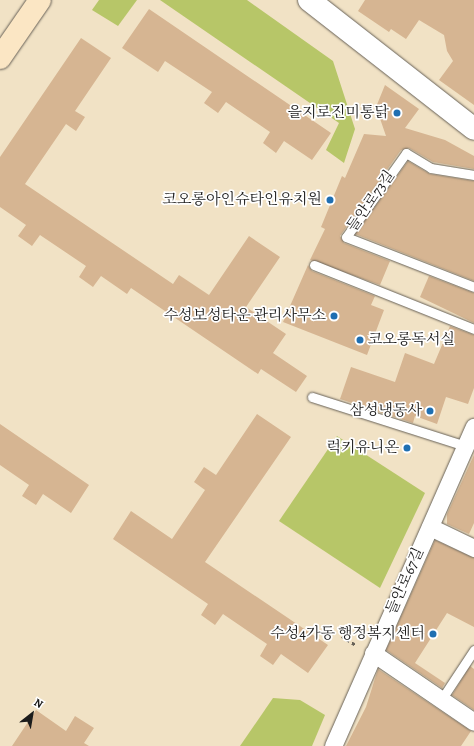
<!DOCTYPE html>
<html>
<head>
<meta charset="utf-8">
<style>
	body { margin:0 }
	#map { position:relative; width:474px; height:746px; overflow:hidden; background:#f1e2c5; font-family:Alegreya,"Noto Serif KR",serif }
	div>[style] { position:absolute }
	[style*='--x'] { left:calc(var(--x)*1px); top:calc(var(--y)*1px); width:calc(var(--w)*1px); rotate:calc(var(--a)*1deg) }
	.green>* { inset:0; background:#b7c668 }
	.building>* { inset:0; background:#d6b592 }
	.path>* { height:2.5px; margin-top:-1.25px; transform-origin:0; background:repeating-linear-gradient(90deg,#676157 0 3px,transparent 0 6px) }
	.roads { filter:drop-shadow(0 0 1px #676157) drop-shadow(0 0 1px #676157) }
	.service>* { height:9px; margin:-4.5px; padding:0 4.5px; transform-origin:4.5px; border-radius:4.5px; background:#fff }
	.minor>* { height:17px; margin:-8.5px; padding:0 8.5px; transform-origin:8.5px; border-radius:8.5px; background:#fff }
	.tertiary>* { height:22px; margin:-11px; padding:0 11px; transform-origin:11px; border-radius:11px; background:#fff }
	.secondary>* { height:22px; margin:-11px; padding:0 11px; transform-origin:11px; border-radius:11px; background:#fbe6c4 }
	.dots>* { width:11px; height:11px; translate:-50% -50%; box-sizing:border-box; border:2px solid #fff; border-radius:50% }
	span { translate:-50% -50%; white-space:nowrap; text-align:center; line-height:1.15; -webkit-text-stroke:3.5px #fff; paint-order:stroke }
	.poi-label { font-size:15px; color:#1c1c1c }
	.right { translate:-100% -50%; text-align:right }
	.left { translate:0 -50%; text-align:left }
	.street-label { font-size:15px; color:#1c1c1c }
	.north { position:absolute; left:12px; top:694px; width:40px; height:40px; -webkit-text-stroke:3px #fff; paint-order:stroke; rotate:31deg; font-size:11px; font-weight:700; line-height:16px; text-align:center; color:#1c1c1c }
	.north::after { content:''; display:block; margin:auto; width:14px; height:18px; background:#1c1c1c; clip-path:polygon(50% 0,100% 100%,50% 72%,0 100%) }
</style>
</head>
<body>
<div id="map">
	<div class="green">
		<div style="clip-path:polygon(99px 0,137px 0,118px 26px,92px 10px)"></div>
		<div style="clip-path:polygon(160px 0,247px 0,333px 61px,355px 129px,344px 163px,326px 150px,339px 123px)"></div>
		<div style="clip-path:polygon(337px 436px,425px 493px,380px 588px,279px 521px)"></div>
		<div style="clip-path:polygon(273px 698px,300px 700px,325px 715px,312px 746px,240px 746px)"></div>
	</div>
	<div class="building">
		<div style="clip-path:polygon(365px 0,474px 0,474px 105px,439px 80px,453px 61px,447px 51px,444px 35px,419px 20px,406px 39px,391px 29px,389px 32px,358px 11px)"></div>
		<div style="clip-path:polygon(149px 9px,331px 133px,312px 160px,284px 141px,276px 153px,263px 143px,270px 132px,226px 102px,218px 113px,204px 103px,212px 92px,165px 61px,158px 72px,122px 48px)"></div>
		<div style="clip-path:polygon(81px 38px,111px 58px,75px 111px,85px 117px,76px 131px,66px 124px,25px 184px,173px 284px,179px 275px,209px 295px,249px 236px,280px 257px,246px 307px,286px 334px,273px 353px,307px 376px,296px 392px,261px 369px,258px 374px,131px 288px,127px 294px,101px 276px,93px 287px,79px 277px,86px 266px,40px 235px,32px 246px,18px 236px,26px 225px,0 207px,0 157px)"></div>
		<div style="clip-path:polygon(385px 85px,419px 109px,405px 128px,445px 140px,474px 156px,474px 169px,433px 162px,409px 148px,401px 150px,340px 236px,344px 243px,390px 261px,380px 285px,310px 260px,325px 229px,321px 227px,342px 176px,345px 178px,364px 134px,386px 136px,376px 107px)"></div>
		<div style="clip-path:polygon(408px 161px,430px 174px,474px 181px,474px 281px,355px 234px)"></div>
		<div style="clip-path:polygon(308px 265px,312px 271px,375px 296px,371px 305px,384px 310px,367px 355px,283px 322px)"></div>
		<div style="clip-path:polygon(429px 276px,474px 293px,474px 323px,420px 297px)"></div>
		<div style="clip-path:polygon(450px 326px,474px 335px,474px 388px,468px 404px,446px 397px,437px 424px,415px 416px,413px 423px,340px 399px,351px 367px,395px 382px,405px 353px,434px 364px)"></div>
		<div style="clip-path:polygon(257px 414px,291px 437px,205px 562px,328px 645px,308px 673px,281px 654px,273px 665px,260px 656px,267px 644px,223px 614px,215px 625px,201px 615px,208px 604px,113px 539px,131px 511px,172px 539px,205px 490px,194px 482px,204px 467px,216px 475px)"></div>
		<div style="clip-path:polygon(0 424px,89px 485px,71px 513px,43px 494px,36px 505px,22px 496px,29px 485px,0 465px)"></div>
		<div style="clip-path:polygon(474px 455px,474px 523px,469px 534px,447px 524px,447px 514px)"></div>
		<div style="clip-path:polygon(435px 540px,474px 558px,474px 627px,447px 613px,415px 663px,445px 683px,442px 688px,386px 650px)"></div>
		<div style="clip-path:polygon(470px 666px,474px 669px,474px 710px,452px 695px)"></div>
		<div style="clip-path:polygon(378px 669px,471px 731px,461px 746px,346px 746px,366px 707px)"></div>
		<div style="clip-path:polygon(36px 710px,66px 731px,75px 716px,94px 728px,84px 743px,89px 746px,12px 746px)"></div>
	</div>
	<div class="path">
		<div style="--x:342;--y:636;--w:17;--a:33"></div>
	</div>
	<div class="roads">
		<div class="service">
			<div style="--x:474;--y:175;--w:44;--a:-170.8"></div>
			<div style="--x:431;--y:168;--w:29;--a:-149"></div>
			<div style="--x:406;--y:153;--w:103;--a:125.5"></div>
			<div style="--x:346;--y:237;--w:137;--a:21.3"></div>
			<div style="--x:314;--y:265;--w:172;--a:21.8"></div>
			<div style="--x:312;--y:397;--w:162;--a:17.7"></div>
			<div style="--x:441;--y:700;--w:60;--a:-56.6"></div>
		</div>
		<div class="minor">
			<div style="--x:430;--y:527;--w:49;--a:25.5"></div>
			<div style="--x:373;--y:653;--w:122;--a:34.3"></div>
			<div style="--x:333;--y:746;--w:349;--a:-66.2"></div>
		</div>
		<div class="tertiary">
			<div style="--x:309;--y:0;--w:209;--a:38"></div>
		</div>
		<div class="secondary">
			<div style="--x:0;--y:58;--w:70;--a:-55.4"></div>
		</div>
	</div>
	<div class="dots">
		<div style="left:397px;top:113px;background:#1f6fb2"></div>
		<div style="left:330px;top:200px;background:#1f6fb2"></div>
		<div style="left:334px;top:316px;background:#1f6fb2"></div>
		<div style="left:360px;top:340px;background:#1f6fb2"></div>
		<div style="left:430px;top:411px;background:#1f6fb2"></div>
		<div style="left:407px;top:448px;background:#1f6fb2"></div>
		<div style="left:433px;top:634px;background:#1f6fb2"></div>
	</div>
	<div class="poi-label">
		<span class="right" style="left:389px;top:113px">을지로진미통닭</span>
		<span class="right" style="left:322px;top:200px">코오롱아인슈타인유치원</span>
		<span class="right" style="left:326px;top:316px">수성보성타운 관리사무소</span>
		<span class="left" style="left:368px;top:340px">코오롱독서실</span>
		<span class="right" style="left:422px;top:411px">삼성냉동사</span>
		<span class="right" style="left:399px;top:448px">럭키유니온</span>
		<span class="right" style="left:425px;top:634px">수성4가동 행정복지센터</span>
	</div>
	<div class="street-label">
		<span style="left:371px;top:201px;rotate:-55deg">들안로73길</span>
		<span style="left:405px;top:581px;rotate:-66deg">들안로67길</span>
	</div>
	<div class="north">N</div>
</div>
</body>
</html>
